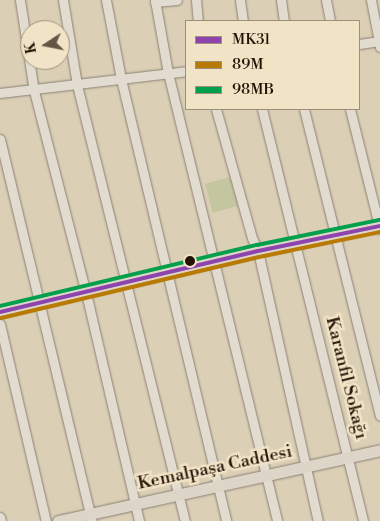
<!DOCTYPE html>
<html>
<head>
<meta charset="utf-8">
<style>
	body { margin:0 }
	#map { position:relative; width:380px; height:521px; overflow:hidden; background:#dbcfb6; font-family:"Libre Bodoni",serif }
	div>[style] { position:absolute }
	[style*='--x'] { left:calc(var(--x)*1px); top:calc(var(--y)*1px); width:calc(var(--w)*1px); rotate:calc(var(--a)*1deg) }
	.green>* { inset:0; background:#c4c69f; transform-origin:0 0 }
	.roads { filter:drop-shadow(0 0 1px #8b8173) drop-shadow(0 0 1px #8b8173) }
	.minor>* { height:9px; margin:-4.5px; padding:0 4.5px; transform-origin:4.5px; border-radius:4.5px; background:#e2dcd0 }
	.major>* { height:11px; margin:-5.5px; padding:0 5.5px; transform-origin:5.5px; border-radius:5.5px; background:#ddd6c8 }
	.bus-1>* { height:4px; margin:-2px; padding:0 2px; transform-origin:2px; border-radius:2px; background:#8e44ad }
	.bus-2>* { height:4px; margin:-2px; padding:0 2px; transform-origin:2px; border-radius:2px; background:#b87a02 }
	.bus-3>* { height:4px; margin:-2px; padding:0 2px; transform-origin:2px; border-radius:2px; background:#029f4d }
	.dots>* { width:14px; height:14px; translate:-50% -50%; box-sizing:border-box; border:2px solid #f1e3c6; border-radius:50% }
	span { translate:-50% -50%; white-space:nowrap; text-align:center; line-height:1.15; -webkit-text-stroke:5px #f1e3c6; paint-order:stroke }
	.street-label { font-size:18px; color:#241207 }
	.legend { position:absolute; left:185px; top:20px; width:175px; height:90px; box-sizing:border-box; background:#f1e3c6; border:1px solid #9f8f7a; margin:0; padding:6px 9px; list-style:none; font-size:15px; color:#241207 }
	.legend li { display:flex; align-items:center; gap:10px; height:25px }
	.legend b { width:25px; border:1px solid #9f8f7a }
	.north { position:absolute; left:20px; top:20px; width:50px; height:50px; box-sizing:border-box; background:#f1e3c6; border:1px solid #9f8f7a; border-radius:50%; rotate:259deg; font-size:14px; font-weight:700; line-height:20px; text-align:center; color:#241207 }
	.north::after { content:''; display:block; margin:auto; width:18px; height:22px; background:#645444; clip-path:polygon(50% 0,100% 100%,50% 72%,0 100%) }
</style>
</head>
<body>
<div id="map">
	<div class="green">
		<div style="left:230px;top:177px;width:30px;height:26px;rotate:75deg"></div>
	</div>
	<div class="roads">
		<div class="minor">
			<div style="--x:20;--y:0;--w:92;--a:81.3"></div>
			<div style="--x:34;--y:91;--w:209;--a:75.6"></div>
			<div style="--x:86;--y:293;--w:234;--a:76.9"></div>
			<div style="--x:63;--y:0;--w:86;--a:80.6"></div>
			<div style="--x:77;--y:85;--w:449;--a:76.1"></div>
			<div style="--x:106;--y:0;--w:80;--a:79.2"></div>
			<div style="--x:121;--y:79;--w:454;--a:76.6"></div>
			<div style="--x:155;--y:0;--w:74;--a:79.9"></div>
			<div style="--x:168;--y:73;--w:461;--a:76.3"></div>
			<div style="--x:196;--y:0;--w:21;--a:85"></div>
			<div style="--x:240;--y:0;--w:21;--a:82"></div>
			<div style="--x:281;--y:0;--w:21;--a:82"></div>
			<div style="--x:326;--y:0;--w:21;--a:79"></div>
			<div style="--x:371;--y:0;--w:48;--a:79.2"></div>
			<div style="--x:155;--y:2;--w:22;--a:-5"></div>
			<div style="--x:359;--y:44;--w:21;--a:-8"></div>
			<div style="--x:0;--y:93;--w:187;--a:-6.7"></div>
			<div style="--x:216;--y:109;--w:134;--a:74.4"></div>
			<div style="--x:252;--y:238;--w:14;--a:65"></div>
			<div style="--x:258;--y:251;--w:277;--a:77.5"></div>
			<div style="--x:262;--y:109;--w:424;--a:76.2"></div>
			<div style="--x:304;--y:109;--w:316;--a:76.1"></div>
			<div style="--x:350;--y:109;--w:124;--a:76"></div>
			<div style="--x:0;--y:139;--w:393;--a:76.5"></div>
			<div style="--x:0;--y:324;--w:202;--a:76.9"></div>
			<div style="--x:0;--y:517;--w:4;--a:76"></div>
		</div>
		<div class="major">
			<div style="--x:0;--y:312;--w:265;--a:-13.3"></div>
			<div style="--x:258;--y:251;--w:125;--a:-11.6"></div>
			<div style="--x:58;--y:521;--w:330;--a:-12.4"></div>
		</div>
	</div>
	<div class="bus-1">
		<div style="--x:0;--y:312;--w:265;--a:-13.3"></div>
		<div style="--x:258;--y:251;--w:125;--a:-11.6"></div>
	</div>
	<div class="bus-2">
		<div style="--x:1;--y:318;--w:265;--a:-13.3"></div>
		<div style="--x:259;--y:257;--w:124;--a:-11.7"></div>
	</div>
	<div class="bus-3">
		<div style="--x:0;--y:306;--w:264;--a:-13.4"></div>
		<div style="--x:257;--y:245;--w:125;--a:-11.6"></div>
	</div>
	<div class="dots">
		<div style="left:190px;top:261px;background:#241207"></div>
	</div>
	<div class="street-label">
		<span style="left:346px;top:378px;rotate:76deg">Karanfil Sokağı</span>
		<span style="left:215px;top:468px;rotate:-12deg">Kemalpaşa Caddesi</span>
	</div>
	<ul class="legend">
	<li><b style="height:6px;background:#8e44ad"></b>MK31</li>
	<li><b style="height:6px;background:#b87a02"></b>89M</li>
	<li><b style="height:6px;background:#029f4d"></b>98MB</li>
	</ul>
	<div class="north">K</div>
</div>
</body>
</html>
